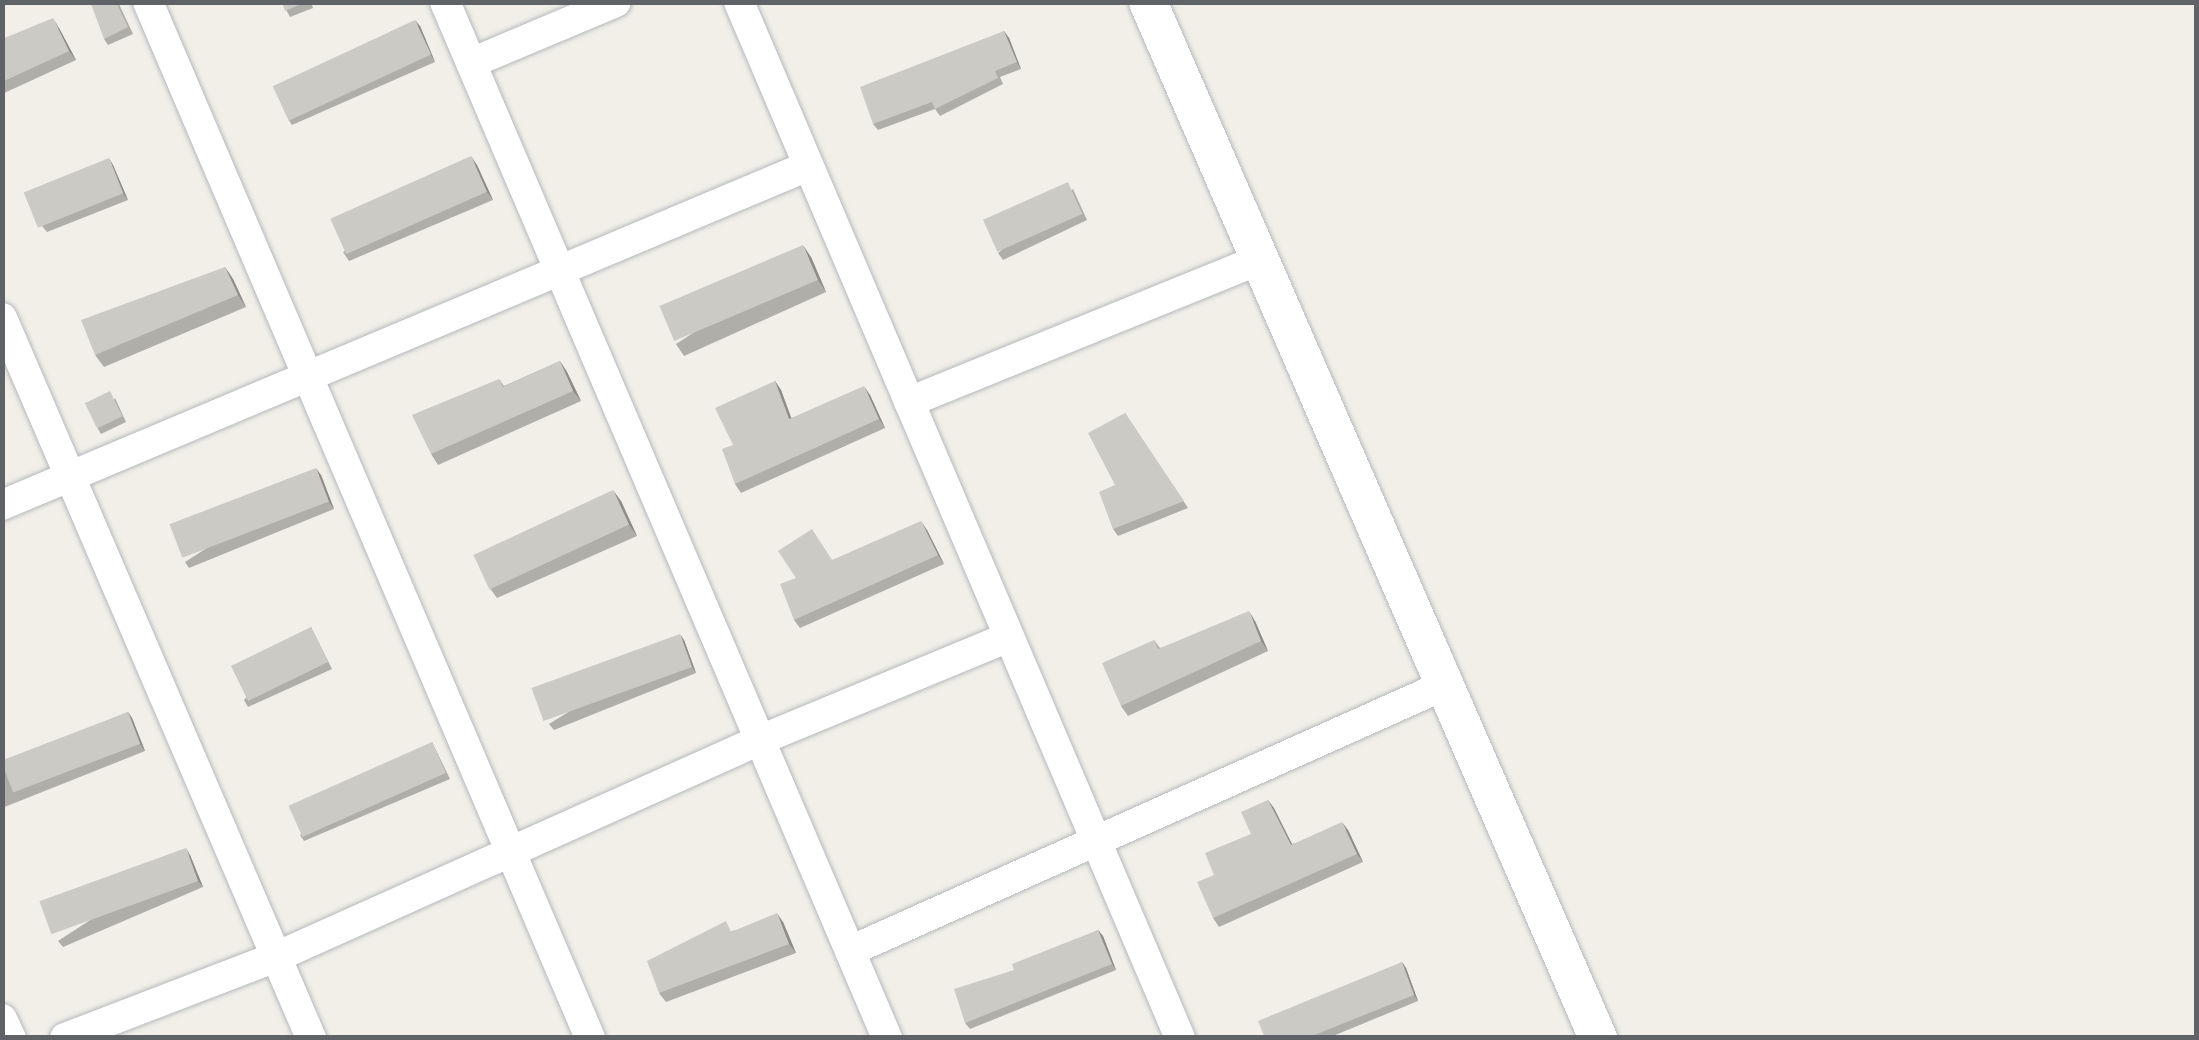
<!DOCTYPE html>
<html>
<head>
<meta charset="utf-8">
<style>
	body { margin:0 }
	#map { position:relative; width:2199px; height:1040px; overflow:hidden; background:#f1efe8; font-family:"Fira Sans Condensed",sans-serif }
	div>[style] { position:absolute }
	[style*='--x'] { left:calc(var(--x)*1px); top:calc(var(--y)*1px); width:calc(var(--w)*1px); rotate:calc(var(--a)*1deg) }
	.roads { filter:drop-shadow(0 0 2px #b5b8bc) drop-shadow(0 0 2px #b5b8bc) }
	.minor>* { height:30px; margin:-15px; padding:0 15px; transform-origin:15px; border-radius:15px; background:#fff }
	.tertiary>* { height:38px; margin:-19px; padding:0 19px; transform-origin:19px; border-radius:19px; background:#fff }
	.wall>* { inset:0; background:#afaea9 }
	.shaded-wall>* { inset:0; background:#8f8d8a }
	.building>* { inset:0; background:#cccac5; transform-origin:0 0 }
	span { translate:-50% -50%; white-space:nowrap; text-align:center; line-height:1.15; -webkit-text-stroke:9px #fff; paint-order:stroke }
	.frame { position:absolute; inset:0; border:5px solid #5f6368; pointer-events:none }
</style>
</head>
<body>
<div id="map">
	<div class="roads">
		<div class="minor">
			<div style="--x:148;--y:2;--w:1126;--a:66.89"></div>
			<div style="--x:445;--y:2;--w:1126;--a:66.89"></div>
			<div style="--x:739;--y:2;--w:1126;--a:66.94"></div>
			<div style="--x:471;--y:63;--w:157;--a:-22.8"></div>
			<div style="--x:2;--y:318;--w:784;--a:66.77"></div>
			<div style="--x:909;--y:402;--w:377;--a:-22.1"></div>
			<div style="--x:2;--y:505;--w:874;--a:-22.81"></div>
			<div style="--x:850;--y:951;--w:652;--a:-24.09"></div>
			<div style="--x:2;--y:1019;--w:21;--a:65"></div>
			<div style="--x:65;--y:1038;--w:226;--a:-21"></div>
			<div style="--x:276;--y:957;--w:530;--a:-24.15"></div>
			<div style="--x:760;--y:740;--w:269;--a:-22.5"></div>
		</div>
		<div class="tertiary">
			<div style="--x:1148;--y:2;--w:1130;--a:66.52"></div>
		</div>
	</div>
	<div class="wall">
		<div style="clip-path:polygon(118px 2px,133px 34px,108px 45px,104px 39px)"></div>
		<div style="clip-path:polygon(282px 2px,311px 2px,313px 8px,290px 17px)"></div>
		<div style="clip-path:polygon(420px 26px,435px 62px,292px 125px,288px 119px)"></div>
		<div style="clip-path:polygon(59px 28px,76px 60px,2px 94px,2px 39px)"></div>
		<div style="clip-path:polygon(1004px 31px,1009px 38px,1021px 69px,1000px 77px,1003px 84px,940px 116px,935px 109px,878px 130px,873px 124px)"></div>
		<div style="clip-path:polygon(113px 165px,128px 200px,47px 232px,42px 226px)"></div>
		<div style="clip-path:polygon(477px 165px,493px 200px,349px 261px,343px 252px)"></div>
		<div style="clip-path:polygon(1073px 189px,1087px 220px,1003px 260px,998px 253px)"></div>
		<div style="clip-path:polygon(811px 257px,826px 292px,684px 356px,676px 344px)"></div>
		<div style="clip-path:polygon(225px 267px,233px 279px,246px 307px,104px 367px,95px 355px)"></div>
		<div style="clip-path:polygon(560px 361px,567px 372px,581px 401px,438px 465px,431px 454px,499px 379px,504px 386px)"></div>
		<div style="clip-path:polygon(775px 381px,781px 390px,791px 418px,870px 395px,885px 428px,741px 493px,735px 484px,733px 445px)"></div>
		<div style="clip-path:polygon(115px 398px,126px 422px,101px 434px,97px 427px)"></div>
		<div style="clip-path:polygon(1125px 413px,1188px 508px,1118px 536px,1113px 529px,1115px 485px)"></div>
		<div style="clip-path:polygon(321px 475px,334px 509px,189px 568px,185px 562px)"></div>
		<div style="clip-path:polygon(621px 501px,637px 536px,497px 598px,489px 587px)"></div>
		<div style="clip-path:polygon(927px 530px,944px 564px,800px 628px,794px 620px,796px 578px,832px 560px)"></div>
		<div style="clip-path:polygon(1255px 621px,1268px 651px,1128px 716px,1121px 706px,1154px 640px,1160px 648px)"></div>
		<div style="clip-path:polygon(311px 627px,332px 669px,248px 707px,244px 700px)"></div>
		<div style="clip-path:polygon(684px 640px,696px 673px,554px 730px,549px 724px)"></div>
		<div style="clip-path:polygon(128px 712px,132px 718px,145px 751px,2px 808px,2px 764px)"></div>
		<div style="clip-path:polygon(432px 742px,450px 779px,304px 841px,300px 835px)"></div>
		<div style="clip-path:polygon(1268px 800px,1292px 844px,1348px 830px,1363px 862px,1219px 927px,1213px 918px,1251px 834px)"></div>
		<div style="clip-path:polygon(190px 855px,203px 887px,63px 947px,58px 941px)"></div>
		<div style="clip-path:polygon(783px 922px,796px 953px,666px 1002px,659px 993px,732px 931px)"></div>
		<div style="clip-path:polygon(1098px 930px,1103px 936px,1116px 970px,970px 1029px,965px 1023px,1014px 970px)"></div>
		<div style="clip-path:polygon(1402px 962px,1406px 968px,1418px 1001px,1328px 1038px,1265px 1038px)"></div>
	</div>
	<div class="shaded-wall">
		<div style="clip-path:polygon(53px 18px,59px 28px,76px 60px,69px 51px)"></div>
		<div style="clip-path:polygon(415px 20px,420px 26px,435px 62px,431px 55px)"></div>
		<div style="clip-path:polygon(1004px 31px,1009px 38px,1021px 69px,1017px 62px)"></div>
		<div style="clip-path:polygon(471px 156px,477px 165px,493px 200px,487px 192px)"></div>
		<div style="clip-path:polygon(109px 158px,113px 165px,128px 200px,123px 193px)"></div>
		<div style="clip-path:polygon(803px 245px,811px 257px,826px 292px,818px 280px)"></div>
		<div style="clip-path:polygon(225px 267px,233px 279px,246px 307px,238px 295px)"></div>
		<div style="clip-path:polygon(560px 361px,567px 372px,581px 401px,573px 391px)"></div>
		<div style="clip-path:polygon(775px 381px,781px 390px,795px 428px,789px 419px)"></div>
		<div style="clip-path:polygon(864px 386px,870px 395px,885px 428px,879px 419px)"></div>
		<div style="clip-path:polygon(316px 468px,321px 475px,334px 509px,329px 502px)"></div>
		<div style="clip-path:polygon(613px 490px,621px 501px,637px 536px,629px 525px)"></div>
		<div style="clip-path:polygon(921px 521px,927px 530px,944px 564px,938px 555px)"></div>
		<div style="clip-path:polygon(1249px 611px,1255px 621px,1268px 651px,1261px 641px)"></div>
		<div style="clip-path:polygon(680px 634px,684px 640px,696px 673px,692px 667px)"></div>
		<div style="clip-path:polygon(128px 712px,132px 718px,145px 751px,140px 744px)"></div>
		<div style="clip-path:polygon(1268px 800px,1274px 808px,1297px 854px,1291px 845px)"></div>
		<div style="clip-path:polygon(1342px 822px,1348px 830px,1363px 862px,1357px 854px)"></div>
		<div style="clip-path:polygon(186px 848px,190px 855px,203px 887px,198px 881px)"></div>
		<div style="clip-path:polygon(777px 913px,783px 922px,796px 953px,789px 944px)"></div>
		<div style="clip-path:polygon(1098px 930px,1103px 936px,1116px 970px,1112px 964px)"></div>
		<div style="clip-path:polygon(1402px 962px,1406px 968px,1418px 1001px,1414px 995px)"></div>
	</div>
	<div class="building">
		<div style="clip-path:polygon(93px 2px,116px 2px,128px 27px,104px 39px,91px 4px)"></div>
		<div style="clip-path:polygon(282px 2px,306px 2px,285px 11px)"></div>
		<div style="clip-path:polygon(53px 18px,69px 51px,2px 82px,2px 39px)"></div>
		<div style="left:415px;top:20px;width:38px;height:157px;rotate:65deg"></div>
		<div style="clip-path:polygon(1004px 31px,1017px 62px,995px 71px,998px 78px,935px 109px,932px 102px,873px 124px,860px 87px)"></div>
		<div style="left:471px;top:156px;width:39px;height:154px;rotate:66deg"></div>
		<div style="left:109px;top:158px;width:38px;height:92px;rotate:68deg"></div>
		<div style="left:1068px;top:182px;width:35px;height:93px;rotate:66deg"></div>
		<div style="left:803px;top:245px;width:38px;height:156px;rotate:67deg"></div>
		<div style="clip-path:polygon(225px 267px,238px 295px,95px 355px,81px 320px)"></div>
		<div style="clip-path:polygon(560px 361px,573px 391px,431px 454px,412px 415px,499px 379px,503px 387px)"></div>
		<div style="clip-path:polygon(775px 381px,789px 419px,864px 386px,879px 419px,735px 484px,722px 449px,733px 445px,715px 408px)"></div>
		<div style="left:110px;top:391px;width:28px;height:28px;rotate:64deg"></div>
		<div style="clip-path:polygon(1125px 413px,1184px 501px,1113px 529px,1099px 492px,1115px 485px,1088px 433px)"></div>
		<div style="left:316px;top:468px;width:36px;height:157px;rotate:69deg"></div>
		<div style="left:613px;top:490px;width:38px;height:154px;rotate:65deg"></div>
		<div style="clip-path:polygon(921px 521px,938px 555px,794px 620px,780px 584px,796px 578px,778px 551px,812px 529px,832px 560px)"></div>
		<div style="clip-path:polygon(1249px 611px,1261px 641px,1121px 706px,1102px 663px,1154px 640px,1158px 649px)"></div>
		<div style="left:311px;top:627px;width:39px;height:89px;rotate:64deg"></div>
		<div style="left:680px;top:634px;width:35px;height:158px;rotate:70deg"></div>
		<div style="left:128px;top:712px;width:34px;height:136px;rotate:69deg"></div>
		<div style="left:432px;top:742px;width:34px;height:157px;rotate:66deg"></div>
		<div style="clip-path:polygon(1268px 800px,1291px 845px,1342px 822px,1357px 854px,1213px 918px,1197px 882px,1214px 875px,1205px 853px,1251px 834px,1241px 812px)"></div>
		<div style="left:186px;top:848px;width:35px;height:156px;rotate:70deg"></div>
		<div style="clip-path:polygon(777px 913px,789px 944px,659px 993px,647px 961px,726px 921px,731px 932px)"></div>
		<div style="clip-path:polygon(1098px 930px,1112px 964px,965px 1023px,954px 989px,1014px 970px,1012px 964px)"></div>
		<div style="clip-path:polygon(1402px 962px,1414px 995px,1307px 1038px,1265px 1038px,1258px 1021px)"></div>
	</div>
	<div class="frame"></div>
</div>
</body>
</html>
